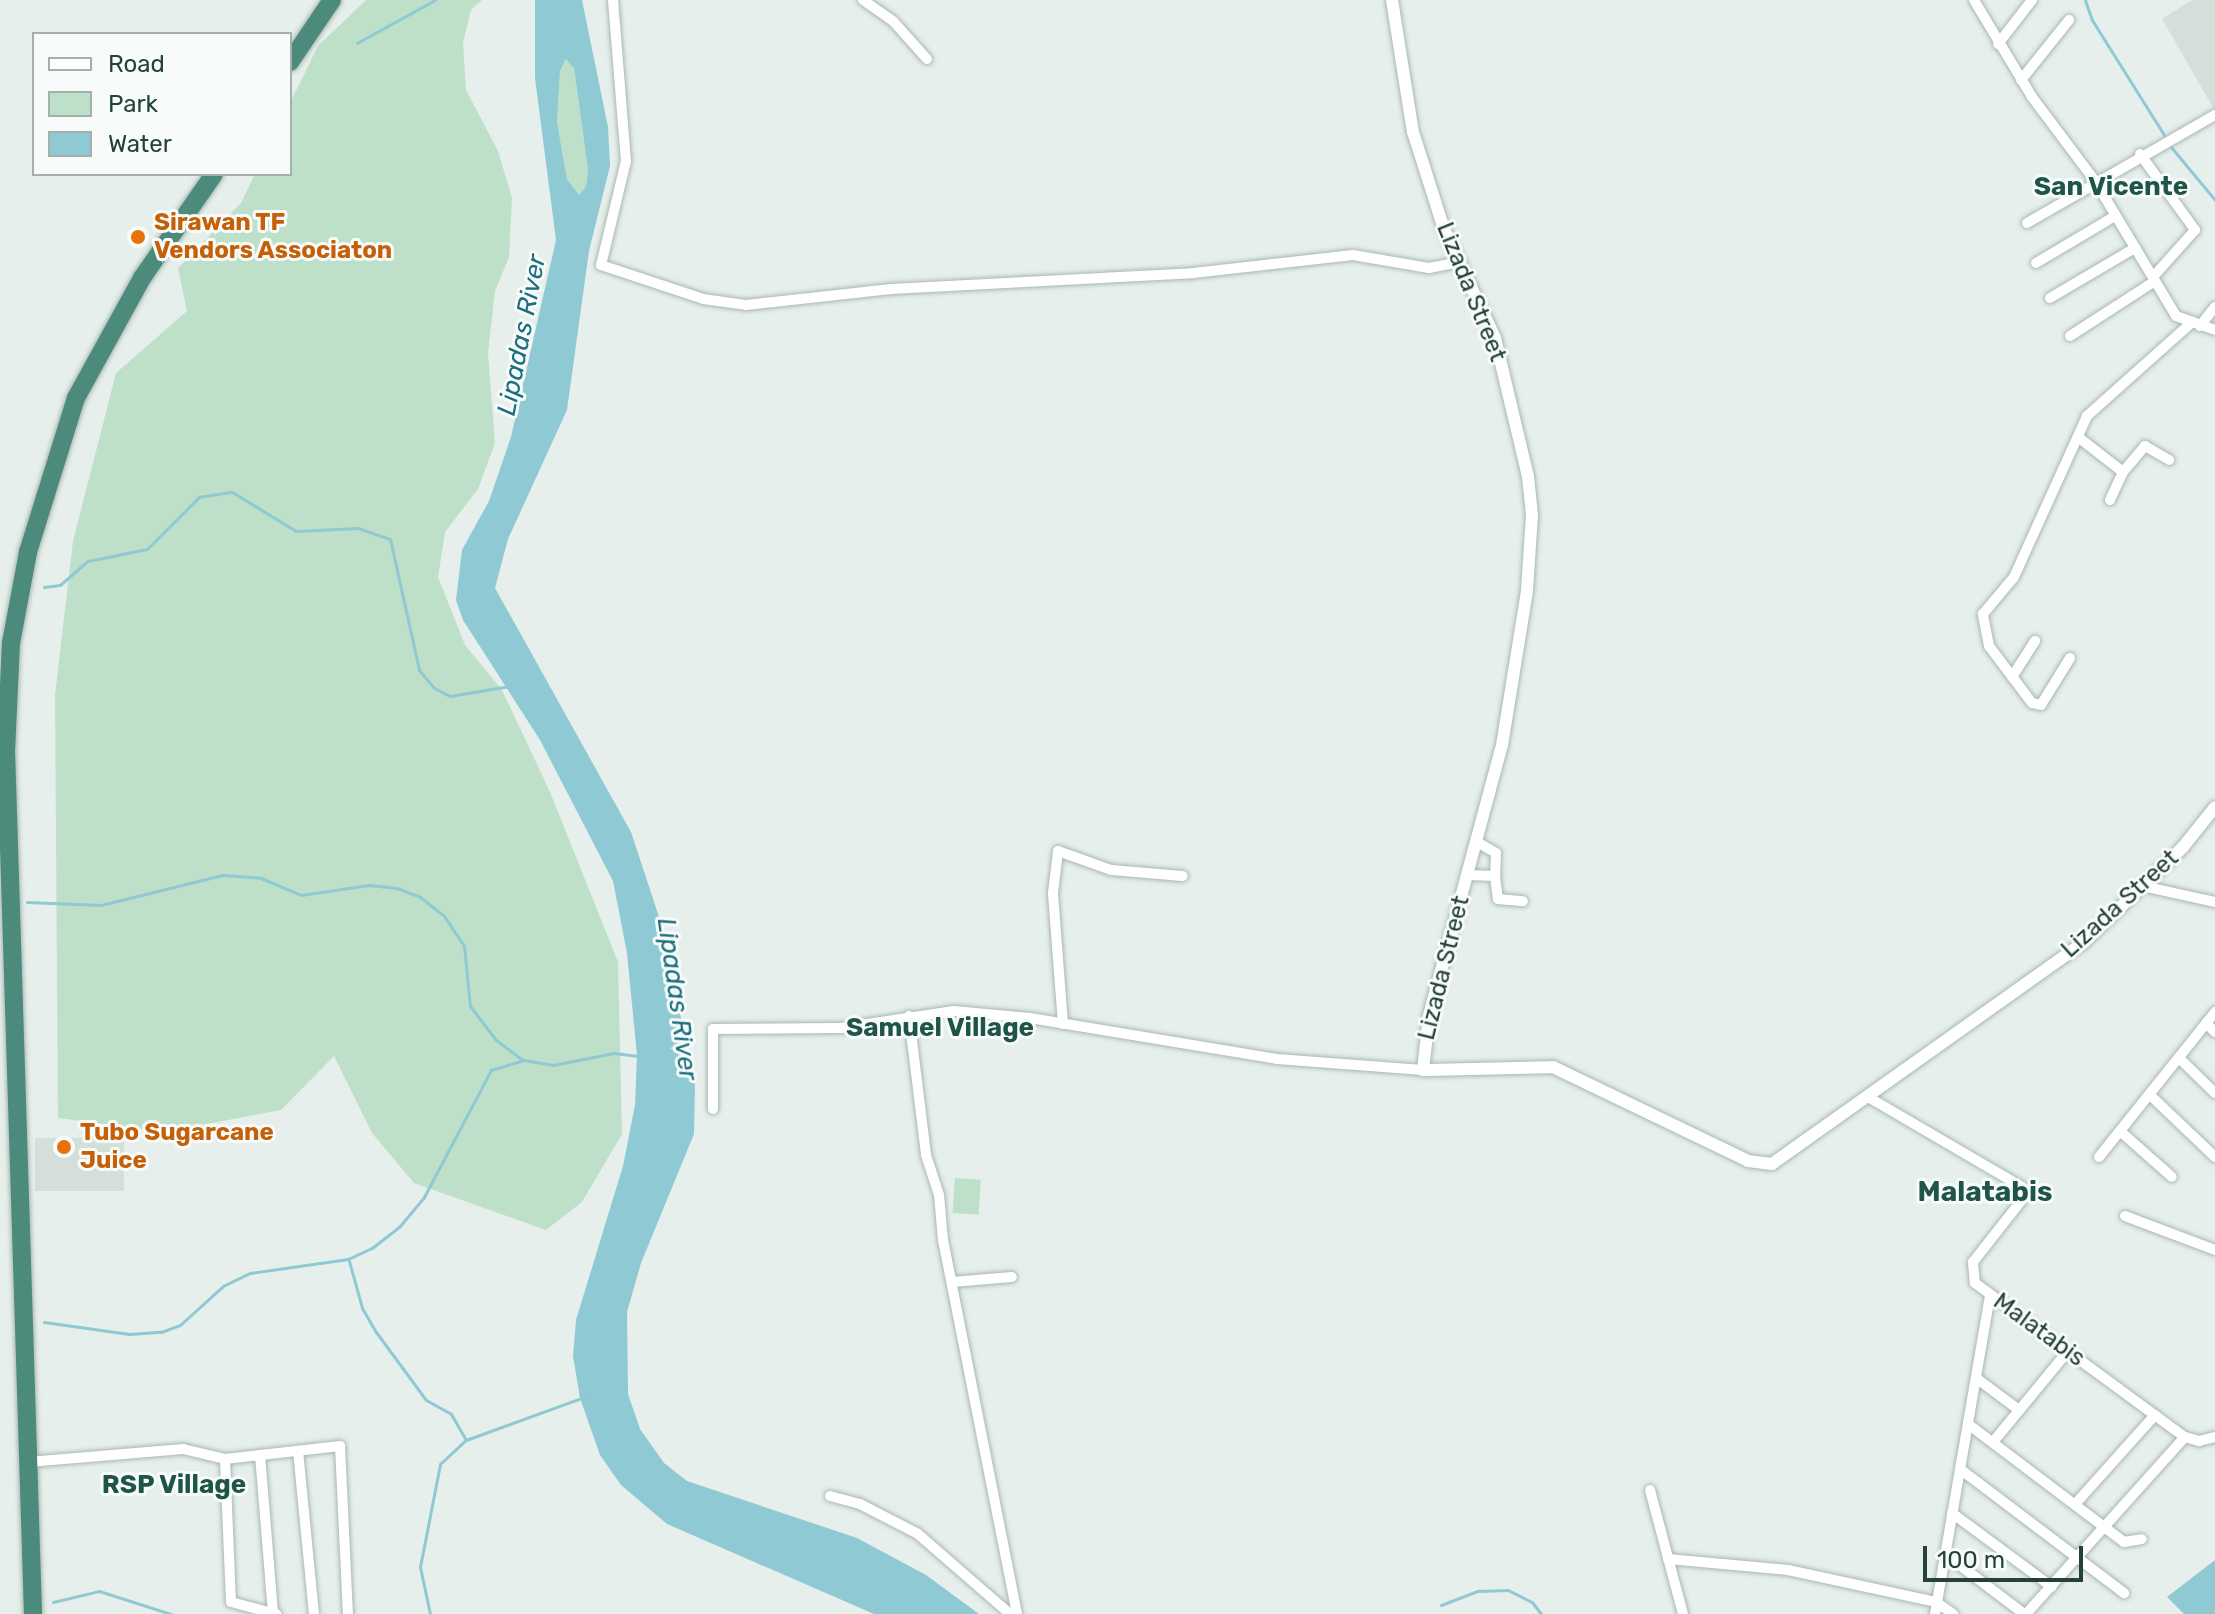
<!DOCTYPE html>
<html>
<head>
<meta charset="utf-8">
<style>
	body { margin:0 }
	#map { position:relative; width:2215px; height:1614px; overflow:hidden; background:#e6efeb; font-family:Rubik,sans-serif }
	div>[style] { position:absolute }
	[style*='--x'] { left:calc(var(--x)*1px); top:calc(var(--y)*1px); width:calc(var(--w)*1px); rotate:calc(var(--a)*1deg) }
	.built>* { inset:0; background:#d4dfda; transform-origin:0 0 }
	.green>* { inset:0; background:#bfe0c8; transform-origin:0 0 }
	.water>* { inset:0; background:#8ec9d4 }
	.stream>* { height:3px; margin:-1.5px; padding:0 1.5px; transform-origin:1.5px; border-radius:1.5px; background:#8ec9d4 }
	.roads { filter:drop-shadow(0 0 2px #a8b8b2) drop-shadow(0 0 2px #a8b8b2) }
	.minor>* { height:10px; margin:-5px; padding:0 5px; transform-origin:5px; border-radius:5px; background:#fff }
	.tertiary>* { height:12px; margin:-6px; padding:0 6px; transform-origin:6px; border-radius:6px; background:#fff }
	.trunk>* { height:18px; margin:-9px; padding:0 9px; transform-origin:9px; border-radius:9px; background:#4c8a7c }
	.dots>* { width:22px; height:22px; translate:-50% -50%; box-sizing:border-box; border:4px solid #f7fbf9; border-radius:50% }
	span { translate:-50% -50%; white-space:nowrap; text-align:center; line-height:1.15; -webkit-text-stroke:6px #f7fbf9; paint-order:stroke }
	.food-label { font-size:24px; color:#c56008; font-weight:700 }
	.left { translate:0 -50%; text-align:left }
	.street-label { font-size:24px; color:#24423a }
	.neighbourhood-label { font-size:26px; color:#1f5548; font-weight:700 }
	.water-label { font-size:26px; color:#1c6f80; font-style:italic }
	.quarter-label { font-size:28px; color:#1f5548; font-weight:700 }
	.legend { position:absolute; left:32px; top:32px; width:260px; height:144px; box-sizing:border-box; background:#f7fbf9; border:2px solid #a3b1ad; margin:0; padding:10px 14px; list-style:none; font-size:24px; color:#24423a }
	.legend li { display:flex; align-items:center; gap:16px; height:40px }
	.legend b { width:40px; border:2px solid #a3b1ad }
	.scale { position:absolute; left:1923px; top:1546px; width:160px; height:36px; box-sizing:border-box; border:4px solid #24423a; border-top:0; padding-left:10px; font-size:24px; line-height:28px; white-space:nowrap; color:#24423a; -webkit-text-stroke:6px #f7fbf9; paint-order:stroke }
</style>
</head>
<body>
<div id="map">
	<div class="built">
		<div style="clip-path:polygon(2192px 0,2215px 0,2215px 111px,2162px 19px)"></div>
		<div style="left:35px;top:1138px;width:89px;height:53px"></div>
	</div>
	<div class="green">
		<div style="clip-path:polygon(366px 0,482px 0,471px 10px,463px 43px,466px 90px,498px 151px,512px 198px,509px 257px,495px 291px,488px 353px,495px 443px,478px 489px,445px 532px,438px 577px,465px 645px,502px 690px,550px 792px,618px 962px,622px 1134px,582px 1202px,546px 1230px,414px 1183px,372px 1133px,334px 1056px,281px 1110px,163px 1132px,58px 1118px,55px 695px,73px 541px,116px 373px,187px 311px,178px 268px,241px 203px,255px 174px,290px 174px,290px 103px,318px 46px)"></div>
		<div style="clip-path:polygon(567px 58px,574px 68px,588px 170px,586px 186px,579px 195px,567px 179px,557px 122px,560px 71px)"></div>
		<div style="left:955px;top:1178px;width:26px;height:35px;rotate:4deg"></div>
	</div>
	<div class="water">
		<div style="clip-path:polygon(evenodd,535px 0,582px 0,608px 127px,610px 166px,589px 251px,567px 410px,508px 539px,495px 588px,631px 832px,661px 923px,695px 1085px,694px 1134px,641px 1263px,627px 1312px,628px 1394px,640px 1429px,664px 1463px,687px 1481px,857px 1538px,926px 1575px,979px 1614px,874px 1614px,667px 1524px,621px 1485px,600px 1455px,580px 1398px,573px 1356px,576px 1320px,623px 1166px,635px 1105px,637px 1055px,627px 953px,613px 881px,540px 740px,463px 620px,456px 600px,462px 550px,489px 501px,511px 437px,556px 240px,535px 78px,535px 0,566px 59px,574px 68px,588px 170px,586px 186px,579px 195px,567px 179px,557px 122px,560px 71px,566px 59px)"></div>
		<div style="clip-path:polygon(2215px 1560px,2215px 1614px,2184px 1614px,2167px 1597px)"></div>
	</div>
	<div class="stream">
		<div style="--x:2085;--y:0;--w:21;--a:71"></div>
		<div style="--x:2092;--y:20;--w:136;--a:57.9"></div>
		<div style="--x:357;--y:43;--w:89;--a:-28.9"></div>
		<div style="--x:2171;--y:147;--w:69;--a:50.3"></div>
		<div style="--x:44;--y:587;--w:16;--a:-7"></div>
		<div style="--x:60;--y:585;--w:37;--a:-41"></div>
		<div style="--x:88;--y:561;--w:60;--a:-11.5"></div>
		<div style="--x:147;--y:549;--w:74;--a:-45"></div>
		<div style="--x:199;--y:497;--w:33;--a:-9"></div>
		<div style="--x:232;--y:492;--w:75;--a:31.4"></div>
		<div style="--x:296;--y:531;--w:62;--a:-2.8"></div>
		<div style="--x:358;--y:528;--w:34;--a:19"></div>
		<div style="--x:390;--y:539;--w:134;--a:77.5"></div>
		<div style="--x:419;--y:670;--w:23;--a:50"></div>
		<div style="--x:434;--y:688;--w:18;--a:27"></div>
		<div style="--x:450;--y:696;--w:60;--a:-9.6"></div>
		<div style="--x:27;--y:902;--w:74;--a:2.3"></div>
		<div style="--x:101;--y:905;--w:125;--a:-13.9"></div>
		<div style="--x:222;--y:875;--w:39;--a:4"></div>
		<div style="--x:261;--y:878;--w:43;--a:23"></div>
		<div style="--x:301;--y:895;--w:69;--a:-8.4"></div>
		<div style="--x:369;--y:885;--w:28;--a:6"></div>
		<div style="--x:397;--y:888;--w:25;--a:21"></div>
		<div style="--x:420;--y:897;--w:31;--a:38"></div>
		<div style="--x:444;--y:916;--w:36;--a:56"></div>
		<div style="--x:464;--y:946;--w:60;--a:84.3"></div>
		<div style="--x:470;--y:1006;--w:43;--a:52.6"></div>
		<div style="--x:496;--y:1040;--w:34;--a:37"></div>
		<div style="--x:523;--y:1060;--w:30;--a:9"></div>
		<div style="--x:553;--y:1065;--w:62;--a:-11.1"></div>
		<div style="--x:614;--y:1053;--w:24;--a:7"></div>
		<div style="--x:349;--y:1261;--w:49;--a:74.5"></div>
		<div style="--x:362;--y:1308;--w:28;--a:60"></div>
		<div style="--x:376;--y:1332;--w:84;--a:53.7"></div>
		<div style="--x:426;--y:1400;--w:29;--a:29"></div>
		<div style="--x:451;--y:1414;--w:30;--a:60"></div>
		<div style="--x:44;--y:1322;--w:86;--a:8"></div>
		<div style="--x:129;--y:1334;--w:32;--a:-4"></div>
		<div style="--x:161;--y:1332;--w:20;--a:-20"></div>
		<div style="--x:180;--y:1325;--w:58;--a:-42.2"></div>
		<div style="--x:223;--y:1286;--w:30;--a:-26"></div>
		<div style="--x:250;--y:1273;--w:99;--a:-8.1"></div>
		<div style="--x:348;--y:1259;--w:26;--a:-25"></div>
		<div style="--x:372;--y:1248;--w:34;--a:-38"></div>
		<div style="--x:399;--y:1227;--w:39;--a:-50"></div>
		<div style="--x:424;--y:1197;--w:144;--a:-62.2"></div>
		<div style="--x:491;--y:1070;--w:34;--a:-17"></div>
		<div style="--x:53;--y:1602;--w:47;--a:-13.4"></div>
		<div style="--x:99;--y:1591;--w:76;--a:17.7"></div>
		<div style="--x:1441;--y:1605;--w:40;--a:-21"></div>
		<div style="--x:1478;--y:1591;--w:30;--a:-2"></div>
		<div style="--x:1508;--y:1590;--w:27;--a:27"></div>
		<div style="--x:1532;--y:1602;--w:15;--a:53"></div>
		<div style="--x:430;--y:1614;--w:48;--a:-102"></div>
		<div style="--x:420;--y:1567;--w:105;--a:-79"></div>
		<div style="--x:440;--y:1464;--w:35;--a:-43"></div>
		<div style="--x:466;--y:1440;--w:126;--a:-20"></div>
	</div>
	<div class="roads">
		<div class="minor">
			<div style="--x:613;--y:0;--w:162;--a:85.4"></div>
			<div style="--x:626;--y:161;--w:107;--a:103.5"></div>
			<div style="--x:601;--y:265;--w:108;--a:18.4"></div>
			<div style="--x:703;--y:299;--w:43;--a:7.9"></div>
			<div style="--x:746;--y:305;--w:146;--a:-6.3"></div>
			<div style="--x:891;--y:289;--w:302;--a:-3"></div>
			<div style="--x:1193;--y:273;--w:161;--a:-6.4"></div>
			<div style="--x:1353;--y:255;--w:77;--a:9.7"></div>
			<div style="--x:1429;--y:268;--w:31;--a:-11"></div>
			<div style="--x:863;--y:0;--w:37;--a:35"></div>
			<div style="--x:893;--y:21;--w:51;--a:48.2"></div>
			<div style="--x:1974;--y:0;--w:113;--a:59.1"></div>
			<div style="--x:2032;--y:97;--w:105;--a:53.1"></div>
			<div style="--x:2095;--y:181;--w:157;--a:59"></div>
			<div style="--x:2176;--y:316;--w:41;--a:19.7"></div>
			<div style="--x:1998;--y:44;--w:56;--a:-52.3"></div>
			<div style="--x:2021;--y:80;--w:77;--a:-51.3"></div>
			<div style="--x:2140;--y:154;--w:94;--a:54.1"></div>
			<div style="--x:2195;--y:230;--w:63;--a:131.8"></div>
			<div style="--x:2027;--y:223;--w:217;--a:-29.9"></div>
			<div style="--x:2036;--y:263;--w:92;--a:-30.7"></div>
			<div style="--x:2050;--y:298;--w:99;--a:-30.5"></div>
			<div style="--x:2200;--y:326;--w:24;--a:-52"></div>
			<div style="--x:2070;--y:336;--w:101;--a:-32.9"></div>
			<div style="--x:2078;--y:437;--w:57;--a:37.9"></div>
			<div style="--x:2123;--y:472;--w:31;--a:115"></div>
			<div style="--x:2123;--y:472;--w:34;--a:-50"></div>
			<div style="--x:2145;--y:446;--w:28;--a:30"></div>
			<div style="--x:2070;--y:658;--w:55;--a:121.7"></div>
			<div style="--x:2041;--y:705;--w:9;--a:-167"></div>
			<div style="--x:2032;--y:703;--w:71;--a:-127"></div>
			<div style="--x:1989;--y:646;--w:33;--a:-101"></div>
			<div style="--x:1983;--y:614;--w:48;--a:-50"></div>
			<div style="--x:2014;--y:577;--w:177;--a:-65.6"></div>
			<div style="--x:2087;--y:416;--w:138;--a:-41.8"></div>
			<div style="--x:2012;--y:677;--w:43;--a:-57.4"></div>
			<div style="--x:1477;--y:842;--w:22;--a:30"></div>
			<div style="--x:1496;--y:853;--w:23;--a:92"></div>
			<div style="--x:1468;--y:875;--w:27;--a:2"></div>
			<div style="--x:1495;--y:876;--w:23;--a:83"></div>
			<div style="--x:1498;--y:899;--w:25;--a:5"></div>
			<div style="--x:2142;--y:886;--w:75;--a:12.4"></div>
			<div style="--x:909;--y:1016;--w:140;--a:83"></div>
			<div style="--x:926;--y:1155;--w:42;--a:72"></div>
			<div style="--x:939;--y:1195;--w:45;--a:84.9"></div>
			<div style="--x:943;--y:1240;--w:381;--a:78.8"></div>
			<div style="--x:2206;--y:1023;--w:13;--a:45"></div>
			<div style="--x:1063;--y:1024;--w:131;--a:-94.4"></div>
			<div style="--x:1053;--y:893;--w:42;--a:-83.2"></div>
			<div style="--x:1058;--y:851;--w:56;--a:19.7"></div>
			<div style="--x:1111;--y:870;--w:72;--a:4.8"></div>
			<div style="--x:2179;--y:1058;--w:50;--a:44.2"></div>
			<div style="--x:2150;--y:1095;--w:90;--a:43.6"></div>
			<div style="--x:1868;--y:1097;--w:178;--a:30.3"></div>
			<div style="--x:2022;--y:1187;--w:14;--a:94"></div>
			<div style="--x:2021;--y:1201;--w:78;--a:128.2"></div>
			<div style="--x:1973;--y:1262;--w:21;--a:85"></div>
			<div style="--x:1975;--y:1283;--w:260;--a:36.3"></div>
			<div style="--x:2185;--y:1437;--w:15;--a:16"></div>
			<div style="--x:2199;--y:1441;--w:16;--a:-14"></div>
			<div style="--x:713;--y:1109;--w:80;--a:-90"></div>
			<div style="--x:713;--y:1029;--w:128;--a:-0.4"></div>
			<div style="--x:841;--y:1028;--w:114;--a:-8.6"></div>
			<div style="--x:954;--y:1011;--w:76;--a:5.3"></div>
			<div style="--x:1030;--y:1018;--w:250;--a:9.4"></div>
			<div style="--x:1277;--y:1059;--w:146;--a:4.3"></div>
			<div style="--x:2120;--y:1131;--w:69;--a:41.5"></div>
			<div style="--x:2099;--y:1157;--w:186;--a:-51.3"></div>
			<div style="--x:2125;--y:1216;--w:96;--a:20.7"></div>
			<div style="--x:952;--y:1282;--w:60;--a:-4.8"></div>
			<div style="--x:1976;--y:1378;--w:54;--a:36.7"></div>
			<div style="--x:1968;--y:1424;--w:196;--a:37.1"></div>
			<div style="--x:2124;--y:1542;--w:18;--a:-9"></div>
			<div style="--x:1993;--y:1442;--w:118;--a:-50.5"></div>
			<div style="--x:298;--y:1451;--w:164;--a:84.4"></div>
			<div style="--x:260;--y:1455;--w:159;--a:85.3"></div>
			<div style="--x:225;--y:1459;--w:143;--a:87.6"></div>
			<div style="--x:231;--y:1602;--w:47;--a:14.9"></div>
			<div style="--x:28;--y:1462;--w:156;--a:-4.8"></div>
			<div style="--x:183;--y:1449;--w:43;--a:13.4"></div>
			<div style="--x:225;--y:1459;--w:116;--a:-6.4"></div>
			<div style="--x:340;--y:1446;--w:168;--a:87.3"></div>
			<div style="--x:1960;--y:1469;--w:206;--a:37.1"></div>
			<div style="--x:1650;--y:1490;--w:128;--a:75.1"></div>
			<div style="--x:830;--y:1496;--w:31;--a:15"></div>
			<div style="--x:860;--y:1504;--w:65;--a:27.3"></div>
			<div style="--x:918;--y:1534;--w:122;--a:41"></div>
			<div style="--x:2077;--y:1502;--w:117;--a:-48.1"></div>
			<div style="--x:1952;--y:1513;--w:124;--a:36.5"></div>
			<div style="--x:1945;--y:1554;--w:99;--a:37.2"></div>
			<div style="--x:1668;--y:1559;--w:121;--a:5.2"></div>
			<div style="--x:1788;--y:1570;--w:151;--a:12.2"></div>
			<div style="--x:1936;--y:1602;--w:21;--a:35"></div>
			<div style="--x:1935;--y:1614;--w:324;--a:-80.2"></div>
			<div style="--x:2026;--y:1614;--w:238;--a:-48.1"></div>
		</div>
		<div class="tertiary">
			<div style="--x:1392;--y:0;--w:134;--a:81"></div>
			<div style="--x:1413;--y:132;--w:102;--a:72.3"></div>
			<div style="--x:1444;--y:229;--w:120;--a:64.9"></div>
			<div style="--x:1495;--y:338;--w:143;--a:76.6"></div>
			<div style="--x:1528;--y:477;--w:38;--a:84"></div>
			<div style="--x:1532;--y:515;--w:76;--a:93.8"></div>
			<div style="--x:1527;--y:591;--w:156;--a:99.2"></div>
			<div style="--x:1502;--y:745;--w:281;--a:105.1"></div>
			<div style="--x:1429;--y:1016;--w:54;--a:96.3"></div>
			<div style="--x:1423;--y:1070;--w:130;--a:-1.3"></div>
			<div style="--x:1553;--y:1067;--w:216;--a:25.7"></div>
			<div style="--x:1748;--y:1161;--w:24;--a:7"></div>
			<div style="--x:1772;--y:1164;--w:380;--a:-35.4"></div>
			<div style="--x:2082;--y:944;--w:140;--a:-43.8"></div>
			<div style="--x:2183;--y:847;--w:51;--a:-51.3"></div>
		</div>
		<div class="trunk">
			<div style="--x:290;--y:62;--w:75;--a:-55.9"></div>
			<div style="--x:33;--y:1614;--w:862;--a:-91.79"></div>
			<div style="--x:6;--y:752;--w:109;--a:-87.4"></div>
			<div style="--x:11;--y:643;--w:93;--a:-79.4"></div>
			<div style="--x:28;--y:552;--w:161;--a:-72.7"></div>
			<div style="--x:76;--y:398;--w:137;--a:-61.2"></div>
			<div style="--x:142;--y:278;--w:126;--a:-55.3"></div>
		</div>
	</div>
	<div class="dots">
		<div style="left:138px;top:237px;background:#e8710a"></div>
		<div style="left:64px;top:1147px;background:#e8710a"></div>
	</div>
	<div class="food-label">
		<span class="left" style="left:154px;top:237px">Sirawan TF<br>Vendors Associaton</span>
		<span class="left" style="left:80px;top:1147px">Tubo Sugarcane<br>Juice</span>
	</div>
	<div class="street-label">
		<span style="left:1471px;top:292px;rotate:68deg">Lizada Street</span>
		<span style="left:2120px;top:904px;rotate:-42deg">Lizada Street</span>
		<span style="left:1444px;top:968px;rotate:-76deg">Lizada Street</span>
		<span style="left:2039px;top:1330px;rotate:36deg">Malatabis</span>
	</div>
	<div class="neighbourhood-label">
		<span style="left:2111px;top:187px">San Vicente</span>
		<span style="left:940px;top:1028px">Samuel Village</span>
		<span style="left:174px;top:1485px">RSP Village</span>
	</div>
	<div class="water-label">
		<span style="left:522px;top:335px;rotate:-79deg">Lipadas River</span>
		<span style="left:677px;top:999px;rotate:82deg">Lipadas River</span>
	</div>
	<div class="quarter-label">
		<span style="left:1985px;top:1192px">Malatabis</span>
	</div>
	<ul class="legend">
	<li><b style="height:10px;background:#fff"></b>Road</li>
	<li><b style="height:22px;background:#bfe0c8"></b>Park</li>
	<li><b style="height:22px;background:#8ec9d4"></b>Water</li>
	</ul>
	<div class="scale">100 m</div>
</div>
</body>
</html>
